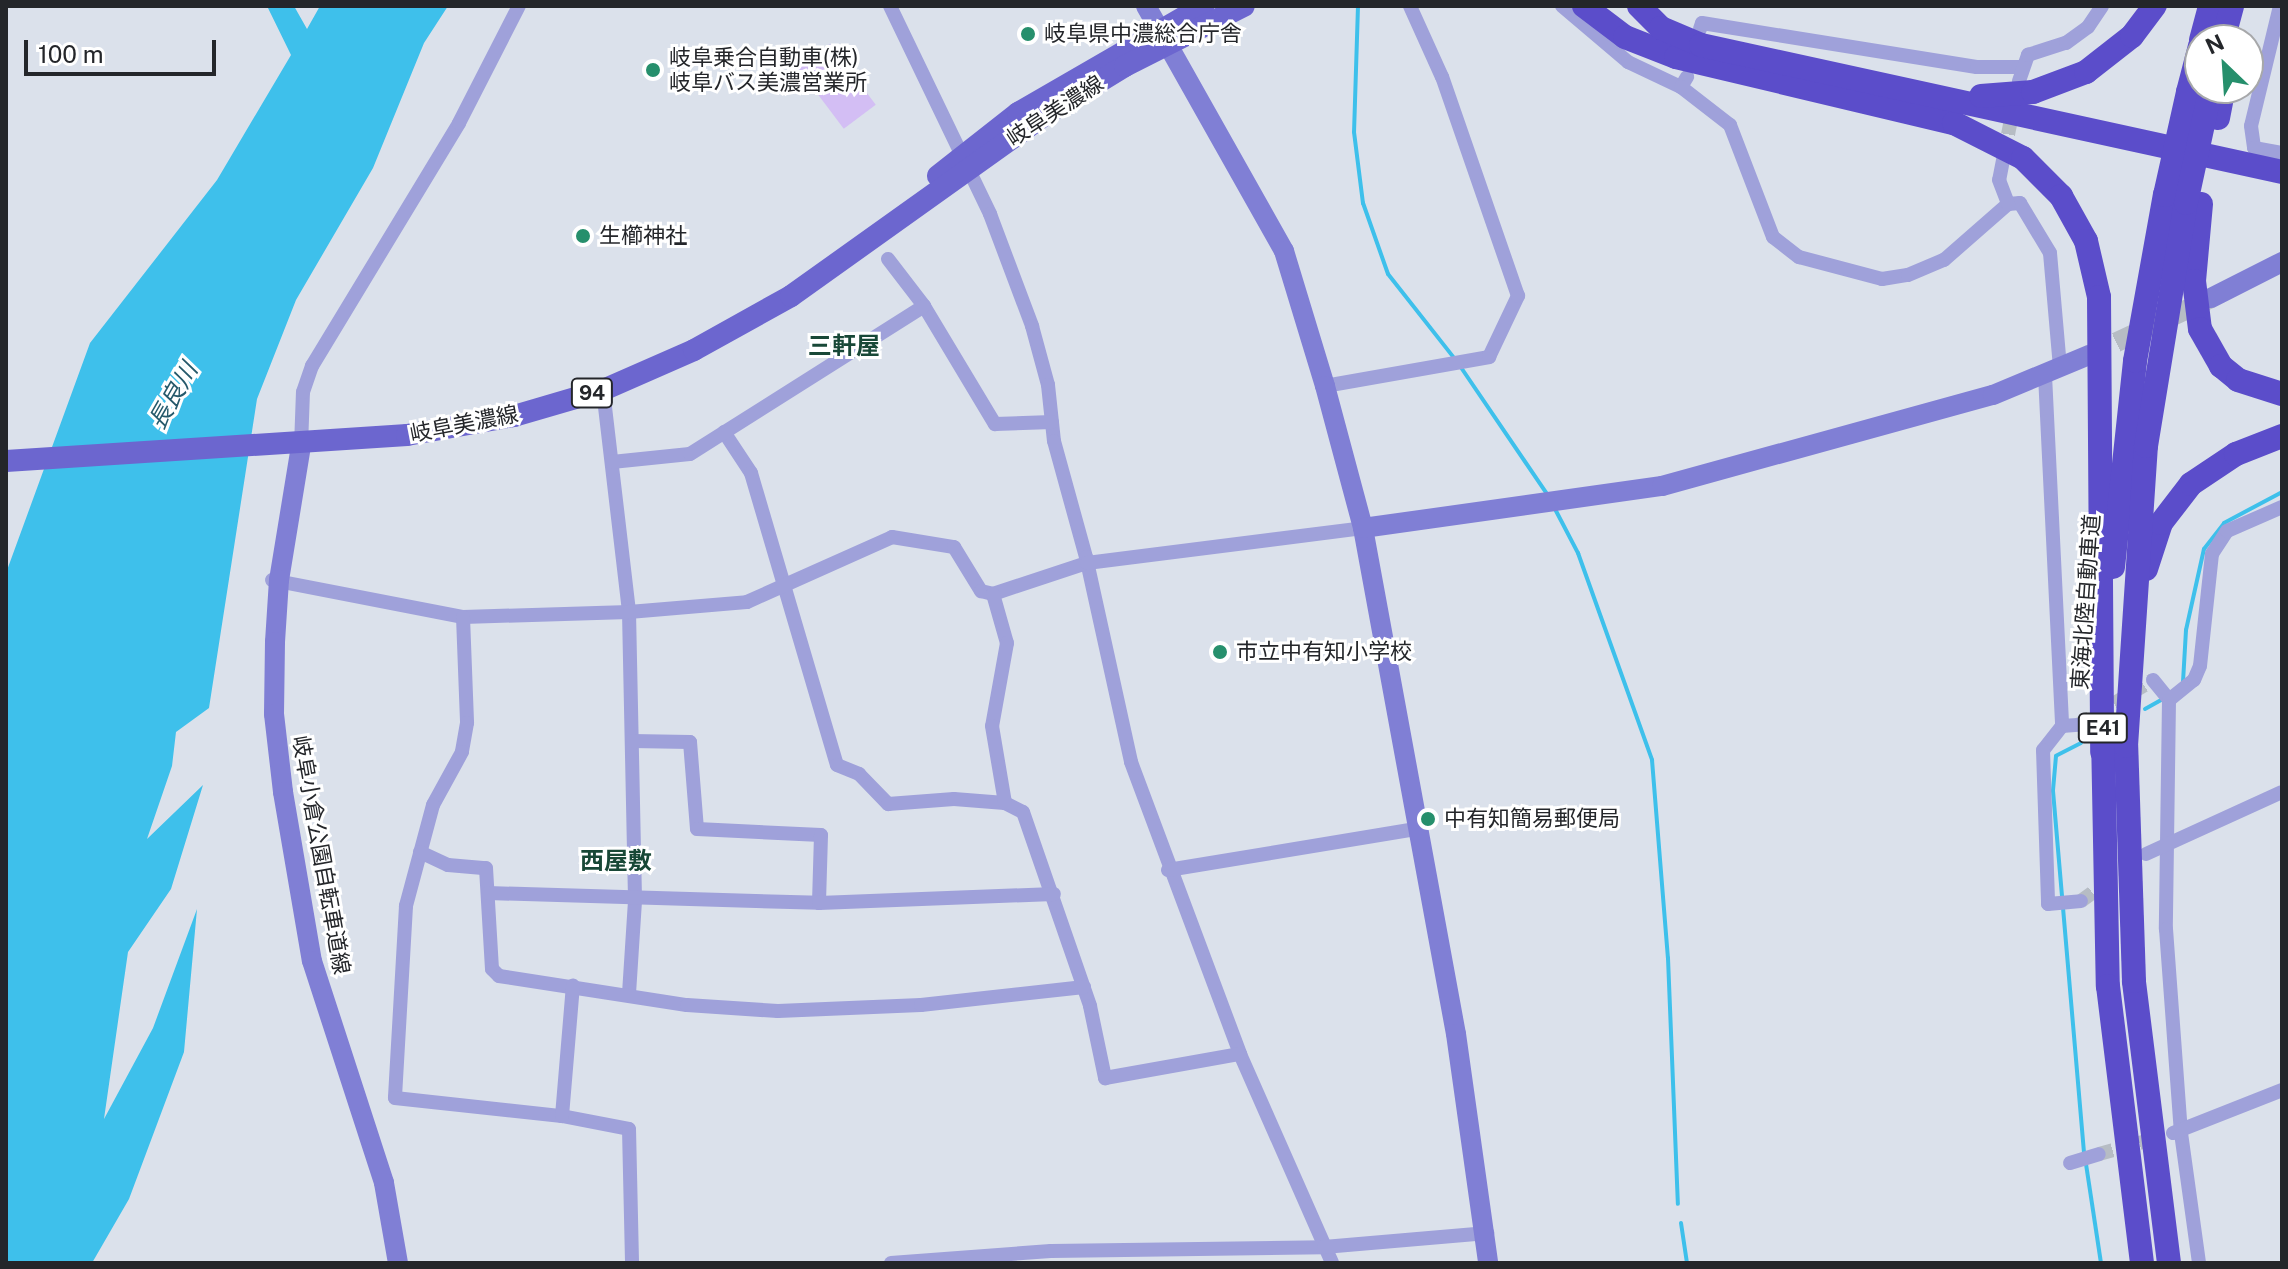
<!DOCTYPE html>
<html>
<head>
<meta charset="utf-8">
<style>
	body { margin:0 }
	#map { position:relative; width:2288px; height:1269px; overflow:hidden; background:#dbe1eb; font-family:"Public Sans","Noto Sans JP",sans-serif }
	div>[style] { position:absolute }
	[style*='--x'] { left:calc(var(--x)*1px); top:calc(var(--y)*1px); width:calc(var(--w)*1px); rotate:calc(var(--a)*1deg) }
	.green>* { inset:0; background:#d3bef4; transform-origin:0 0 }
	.water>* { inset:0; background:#3ec0eb }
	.stream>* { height:4px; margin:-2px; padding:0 2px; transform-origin:2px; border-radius:2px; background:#3ec0eb }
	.street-tunnel>* { height:14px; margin-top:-7px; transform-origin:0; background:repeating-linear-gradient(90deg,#b6bcc4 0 14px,transparent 0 21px) }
	.secondary-tunnel>* { height:20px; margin-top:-10px; transform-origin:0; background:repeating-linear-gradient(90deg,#b6bcc4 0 20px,transparent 0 30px) }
	.street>* { height:14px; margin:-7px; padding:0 7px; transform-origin:7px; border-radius:7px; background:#9fa1da }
	.secondary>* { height:20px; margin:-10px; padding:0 10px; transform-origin:10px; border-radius:10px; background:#807fd5 }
	.primary>* { height:22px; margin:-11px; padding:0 11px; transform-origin:11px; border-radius:11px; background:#6c66cf }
	.highway>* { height:24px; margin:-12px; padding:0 12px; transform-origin:12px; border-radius:12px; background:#5b4dca }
	.highway-bridge>* { height:24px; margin:-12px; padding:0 12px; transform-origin:12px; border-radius:12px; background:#5b4dca }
	.dots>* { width:22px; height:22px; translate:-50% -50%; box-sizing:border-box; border:4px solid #fff; border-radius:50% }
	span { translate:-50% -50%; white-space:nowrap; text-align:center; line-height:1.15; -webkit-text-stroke:6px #fff; paint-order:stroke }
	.shield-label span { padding:2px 6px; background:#fff; border:2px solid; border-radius:6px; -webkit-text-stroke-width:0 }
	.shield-label { font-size:20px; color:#24262a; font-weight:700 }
	.poi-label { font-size:22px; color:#24262a }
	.left { translate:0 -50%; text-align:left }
	.street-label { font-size:22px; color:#24262a }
	.neighbourhood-label { font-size:24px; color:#184837; font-weight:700 }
	.water-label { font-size:24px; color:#25596b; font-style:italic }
	.frame { position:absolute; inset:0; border:8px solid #24262a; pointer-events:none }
	.north { position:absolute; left:2184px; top:24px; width:80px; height:80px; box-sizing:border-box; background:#fff; border:2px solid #a7a8aa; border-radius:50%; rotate:335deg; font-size:22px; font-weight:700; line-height:32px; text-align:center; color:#24262a }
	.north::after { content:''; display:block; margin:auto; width:28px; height:36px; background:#268f6c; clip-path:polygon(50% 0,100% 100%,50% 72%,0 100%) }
	.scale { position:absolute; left:24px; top:40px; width:192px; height:36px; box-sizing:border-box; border:4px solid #24262a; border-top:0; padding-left:10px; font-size:24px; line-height:28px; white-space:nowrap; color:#24262a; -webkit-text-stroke:6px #fff; paint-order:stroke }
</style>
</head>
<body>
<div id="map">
	<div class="green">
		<div style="left:830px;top:44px;width:76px;height:40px;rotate:53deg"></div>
	</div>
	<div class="water">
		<div style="clip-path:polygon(267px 6px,294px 6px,307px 29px,320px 6px,448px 6px,424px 43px,373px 168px,296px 300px,257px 399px,209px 708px,176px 732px,172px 766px,147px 839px,203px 785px,171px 889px,128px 952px,104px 1119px,153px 1028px,197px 909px,184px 1052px,129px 1199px,92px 1263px,6px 1263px,6px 573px,90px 343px,217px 180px,291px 55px)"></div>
	</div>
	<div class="stream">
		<div style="--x:1358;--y:6;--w:126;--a:91.8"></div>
		<div style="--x:1354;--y:132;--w:72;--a:82.8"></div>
		<div style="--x:1363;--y:203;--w:75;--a:70.6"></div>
		<div style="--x:1388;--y:274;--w:108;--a:51.8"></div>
		<div style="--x:1460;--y:366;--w:155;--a:55.8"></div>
		<div style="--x:1555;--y:509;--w:50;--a:62.4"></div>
		<div style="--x:1578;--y:553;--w:220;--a:70.3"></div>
		<div style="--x:1652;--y:760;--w:199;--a:85.4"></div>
		<div style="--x:1668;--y:958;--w:246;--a:87.7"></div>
		<div style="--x:2183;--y:682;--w:52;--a:-86.7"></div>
		<div style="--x:2186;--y:630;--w:83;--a:-77.5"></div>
		<div style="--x:2204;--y:549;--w:33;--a:-52"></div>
		<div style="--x:2224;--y:523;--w:66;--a:-28.1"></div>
		<div style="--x:2145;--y:709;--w:23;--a:-29"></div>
		<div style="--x:2081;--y:743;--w:28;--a:153"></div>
		<div style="--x:2056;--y:756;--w:35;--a:95"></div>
		<div style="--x:2053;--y:791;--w:365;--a:85.1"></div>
		<div style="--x:2086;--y:1164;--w:100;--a:81.4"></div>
		<div style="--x:1681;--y:1223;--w:40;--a:81.5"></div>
	</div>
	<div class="street-tunnel">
		<div style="--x:2004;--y:155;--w:47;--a:-78.9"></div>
		<div style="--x:2078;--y:725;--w:87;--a:-31"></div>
		<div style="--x:2081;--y:901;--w:36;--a:-36"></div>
		<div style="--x:2099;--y:1154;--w:64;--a:-15.3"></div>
	</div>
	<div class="secondary-tunnel">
		<div style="--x:2089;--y:355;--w:135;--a:-25"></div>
	</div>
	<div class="street">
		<div style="--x:890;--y:6;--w:231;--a:64.3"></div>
		<div style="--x:990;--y:214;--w:120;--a:69.4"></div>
		<div style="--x:1032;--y:326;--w:61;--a:74.8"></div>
		<div style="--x:1048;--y:385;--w:56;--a:83.9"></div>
		<div style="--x:1054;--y:441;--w:120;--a:74.6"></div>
		<div style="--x:1086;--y:557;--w:210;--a:77.6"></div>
		<div style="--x:1131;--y:762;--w:312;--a:69.5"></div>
		<div style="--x:1240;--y:1054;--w:228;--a:66.2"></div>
		<div style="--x:1562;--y:6;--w:87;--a:40.3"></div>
		<div style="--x:1628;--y:62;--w:59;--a:25.3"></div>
		<div style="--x:1681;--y:87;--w:12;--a:-59"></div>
		<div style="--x:2280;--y:6;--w:123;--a:103.6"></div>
		<div style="--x:2251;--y:126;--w:22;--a:82"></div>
		<div style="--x:2254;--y:148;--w:28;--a:10"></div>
		<div style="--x:1700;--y:29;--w:6;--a:-72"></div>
		<div style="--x:1702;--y:23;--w:278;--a:9.1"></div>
		<div style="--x:1977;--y:67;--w:44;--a:0"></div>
		<div style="--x:2019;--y:81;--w:28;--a:-71"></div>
		<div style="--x:2028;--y:55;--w:40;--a:-18"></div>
		<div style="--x:2066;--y:43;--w:27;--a:-36"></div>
		<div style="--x:2088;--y:27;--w:25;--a:-56"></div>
		<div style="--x:1681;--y:87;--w:62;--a:37.8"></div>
		<div style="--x:1730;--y:125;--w:120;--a:69"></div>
		<div style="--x:1773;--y:237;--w:33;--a:38"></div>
		<div style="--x:1799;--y:257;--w:86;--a:14.8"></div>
		<div style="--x:1882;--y:279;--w:26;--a:-9"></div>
		<div style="--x:1908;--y:275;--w:39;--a:-23"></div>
		<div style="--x:1944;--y:260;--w:85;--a:-41.2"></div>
		<div style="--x:2008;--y:204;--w:12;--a:-5"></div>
		<div style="--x:2020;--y:203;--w:58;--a:59"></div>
		<div style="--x:2050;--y:253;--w:115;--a:85"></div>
		<div style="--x:2004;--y:155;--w:25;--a:101"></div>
		<div style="--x:1999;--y:180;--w:26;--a:69"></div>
		<div style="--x:888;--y:259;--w:59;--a:52.5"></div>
		<div style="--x:924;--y:306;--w:138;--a:59"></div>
		<div style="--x:995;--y:424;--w:57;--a:-2"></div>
		<div style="--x:2045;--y:375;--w:351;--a:87.2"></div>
		<div style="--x:2062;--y:726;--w:31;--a:128"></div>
		<div style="--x:2043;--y:750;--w:154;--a:88.1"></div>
		<div style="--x:2048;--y:904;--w:33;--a:-5"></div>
		<div style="--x:1325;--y:386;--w:167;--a:-10"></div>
		<div style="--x:1489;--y:357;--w:68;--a:-64.6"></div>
		<div style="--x:1518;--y:296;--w:232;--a:-109.1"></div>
		<div style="--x:1442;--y:77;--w:78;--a:-114.3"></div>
		<div style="--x:603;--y:390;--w:224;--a:83.3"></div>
		<div style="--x:629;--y:612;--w:289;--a:88.8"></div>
		<div style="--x:635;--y:901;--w:94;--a:93.7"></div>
		<div style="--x:724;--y:432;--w:49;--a:56.6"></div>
		<div style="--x:751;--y:473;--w:304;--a:73.6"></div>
		<div style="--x:837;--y:765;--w:24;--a:22"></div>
		<div style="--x:859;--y:774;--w:42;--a:46"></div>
		<div style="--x:888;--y:804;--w:66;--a:-4.3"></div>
		<div style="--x:954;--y:799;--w:51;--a:4.5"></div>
		<div style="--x:1005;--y:803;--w:20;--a:27"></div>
		<div style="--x:1023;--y:812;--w:205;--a:70.9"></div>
		<div style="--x:1090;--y:1006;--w:74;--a:78.2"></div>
		<div style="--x:1105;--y:1078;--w:137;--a:-10.1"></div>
		<div style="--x:301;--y:446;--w:54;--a:-87.9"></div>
		<div style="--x:303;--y:392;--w:28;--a:-71"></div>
		<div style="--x:312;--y:366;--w:284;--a:-58.8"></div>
		<div style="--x:459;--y:123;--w:131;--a:-62.9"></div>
		<div style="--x:612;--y:462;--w:78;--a:-5.9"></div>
		<div style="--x:690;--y:454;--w:277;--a:-32.3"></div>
		<div style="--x:272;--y:580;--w:195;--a:11"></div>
		<div style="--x:463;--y:617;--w:166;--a:-1.7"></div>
		<div style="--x:629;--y:612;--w:118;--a:-4.8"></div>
		<div style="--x:747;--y:602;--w:159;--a:-24.1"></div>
		<div style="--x:892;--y:537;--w:63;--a:9.2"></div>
		<div style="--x:954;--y:547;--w:52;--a:58.5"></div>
		<div style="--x:981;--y:591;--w:12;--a:14"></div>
		<div style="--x:993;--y:594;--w:99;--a:-18.3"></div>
		<div style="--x:1087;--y:563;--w:278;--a:-7.2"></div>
		<div style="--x:993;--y:594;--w:51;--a:74.1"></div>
		<div style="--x:1007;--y:643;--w:84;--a:100.2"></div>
		<div style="--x:992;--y:726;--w:78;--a:80.4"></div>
		<div style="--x:463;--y:617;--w:106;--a:87.8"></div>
		<div style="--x:467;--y:723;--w:29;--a:100"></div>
		<div style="--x:462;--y:752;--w:60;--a:118.7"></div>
		<div style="--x:433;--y:805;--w:105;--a:105"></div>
		<div style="--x:406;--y:906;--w:192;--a:93.3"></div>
		<div style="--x:395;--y:1098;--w:168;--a:6.2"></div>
		<div style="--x:562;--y:1116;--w:68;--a:11"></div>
		<div style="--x:629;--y:1129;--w:134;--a:88.7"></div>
		<div style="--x:2153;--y:680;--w:26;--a:51"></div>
		<div style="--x:2169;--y:700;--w:229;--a:90.8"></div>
		<div style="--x:2166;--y:929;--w:205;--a:85.8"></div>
		<div style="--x:2181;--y:1133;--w:131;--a:82.1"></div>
		<div style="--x:2169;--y:700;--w:32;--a:-39"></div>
		<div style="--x:2194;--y:680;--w:15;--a:-67"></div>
		<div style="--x:2200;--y:666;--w:113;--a:-83.9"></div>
		<div style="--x:2212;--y:554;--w:27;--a:-57"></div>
		<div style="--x:2227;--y:531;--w:60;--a:-23.6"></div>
		<div style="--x:2062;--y:726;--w:16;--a:-4"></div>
		<div style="--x:632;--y:741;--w:58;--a:1"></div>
		<div style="--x:690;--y:742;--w:87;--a:85.4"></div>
		<div style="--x:697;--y:829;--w:124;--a:2.8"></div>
		<div style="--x:821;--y:835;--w:68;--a:91.7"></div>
		<div style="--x:420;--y:852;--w:31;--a:25"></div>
		<div style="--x:448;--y:865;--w:38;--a:5"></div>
		<div style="--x:486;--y:868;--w:101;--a:86.6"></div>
		<div style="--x:492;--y:969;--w:10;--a:45"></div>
		<div style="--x:499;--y:976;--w:190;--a:8.8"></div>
		<div style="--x:687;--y:1005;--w:91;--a:3.8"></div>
		<div style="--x:778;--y:1011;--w:143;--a:-2.4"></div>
		<div style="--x:921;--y:1005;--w:164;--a:-6.3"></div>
		<div style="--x:2146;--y:854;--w:149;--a:-24.5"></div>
		<div style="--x:1168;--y:870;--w:251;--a:-9.4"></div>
		<div style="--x:488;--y:893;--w:331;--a:1.7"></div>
		<div style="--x:819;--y:903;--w:235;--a:-2.2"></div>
		<div style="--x:562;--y:1116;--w:131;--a:-85.2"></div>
		<div style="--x:2173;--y:1133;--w:117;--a:-21.5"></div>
		<div style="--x:2070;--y:1163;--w:30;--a:-17"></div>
		<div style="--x:891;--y:1263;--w:160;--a:-4.3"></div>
		<div style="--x:1051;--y:1251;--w:273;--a:-0.8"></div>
		<div style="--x:1324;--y:1247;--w:164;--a:-4.9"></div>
	</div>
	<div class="secondary">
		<div style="--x:1146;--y:6;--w:281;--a:60.6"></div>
		<div style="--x:1284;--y:251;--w:141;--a:73.1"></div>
		<div style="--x:1325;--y:386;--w:147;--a:75"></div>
		<div style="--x:1363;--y:528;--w:514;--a:79.59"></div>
		<div style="--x:1456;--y:1034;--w:231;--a:82"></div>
		<div style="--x:2211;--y:298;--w:80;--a:-26.9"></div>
		<div style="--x:301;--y:446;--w:136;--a:99.3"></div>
		<div style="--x:279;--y:580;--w:62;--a:93.7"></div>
		<div style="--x:275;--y:642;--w:72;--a:90.8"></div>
		<div style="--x:274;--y:714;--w:79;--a:83.4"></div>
		<div style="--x:283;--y:792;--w:171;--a:80.3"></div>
		<div style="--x:312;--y:961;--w:233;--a:72"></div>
		<div style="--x:384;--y:1183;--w:81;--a:80.1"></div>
		<div style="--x:1363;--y:528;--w:302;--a:-8"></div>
		<div style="--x:1662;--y:486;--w:343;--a:-15.4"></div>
		<div style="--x:1993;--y:395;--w:104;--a:-22.6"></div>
	</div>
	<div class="primary">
		<div style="--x:938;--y:176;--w:102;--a:-38.2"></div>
		<div style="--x:1018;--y:113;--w:214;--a:-30"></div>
		<div style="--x:6;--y:461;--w:402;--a:-3.7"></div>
		<div style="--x:407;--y:435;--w:109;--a:-10.1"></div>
		<div style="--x:514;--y:416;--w:93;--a:-16.3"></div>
		<div style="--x:603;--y:390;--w:99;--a:-23.7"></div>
		<div style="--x:694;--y:350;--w:111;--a:-29.1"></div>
		<div style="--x:791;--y:296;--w:315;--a:-35.5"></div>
		<div style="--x:1048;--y:113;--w:90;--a:-31.4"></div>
		<div style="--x:1125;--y:66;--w:133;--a:-26.8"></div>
	</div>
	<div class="highway">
		<div style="--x:1584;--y:6;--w:51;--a:37.1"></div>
		<div style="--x:1625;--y:37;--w:55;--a:21.4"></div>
		<div style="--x:1676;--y:57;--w:286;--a:13.4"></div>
		<div style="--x:1954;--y:123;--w:77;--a:26.9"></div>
		<div style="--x:2023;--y:158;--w:54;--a:45"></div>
		<div style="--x:2061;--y:196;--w:51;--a:60.9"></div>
		<div style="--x:2086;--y:241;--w:57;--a:76.9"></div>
		<div style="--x:2099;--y:297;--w:455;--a:89.6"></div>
		<div style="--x:1639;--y:6;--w:31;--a:45"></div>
		<div style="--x:1661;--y:28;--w:43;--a:23"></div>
		<div style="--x:1701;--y:45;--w:595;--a:12.33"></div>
		<div style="--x:2201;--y:40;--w:35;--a:-75"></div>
		<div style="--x:2223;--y:40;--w:35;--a:-75"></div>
		<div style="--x:2188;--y:92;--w:48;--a:-75.4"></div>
		<div style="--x:1981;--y:96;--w:52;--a:-4.4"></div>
		<div style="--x:2033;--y:92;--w:57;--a:-20.7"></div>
		<div style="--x:2086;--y:72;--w:58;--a:-38"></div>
		<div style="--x:2132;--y:36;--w:38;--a:-53"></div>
		<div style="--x:2218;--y:118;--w:31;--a:-79"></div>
		<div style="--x:2201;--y:204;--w:77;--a:95.2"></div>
		<div style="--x:2194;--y:281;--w:48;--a:82.9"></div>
		<div style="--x:2200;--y:329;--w:43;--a:60.4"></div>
		<div style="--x:2221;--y:366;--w:22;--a:39"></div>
		<div style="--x:2238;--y:380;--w:46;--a:17.7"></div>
		<div style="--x:2113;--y:567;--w:207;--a:-83.9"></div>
		<div style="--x:2135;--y:361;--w:169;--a:-79.8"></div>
		<div style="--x:2146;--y:569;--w:48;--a:-71.9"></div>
		<div style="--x:2161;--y:523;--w:49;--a:-52.4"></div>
		<div style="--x:2191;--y:484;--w:54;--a:-33.7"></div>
		<div style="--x:2236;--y:454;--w:49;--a:-21.4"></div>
		<div style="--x:2103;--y:736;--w:250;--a:88.9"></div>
		<div style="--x:2108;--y:986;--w:279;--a:83"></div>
		<div style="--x:2169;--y:1263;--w:284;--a:-97.1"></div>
		<div style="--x:2134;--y:981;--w:235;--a:-91.9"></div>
		<div style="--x:2126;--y:746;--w:301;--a:-86.2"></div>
		<div style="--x:2146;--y:446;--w:246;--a:-80.7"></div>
	</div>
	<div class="highway-bridge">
		<div style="--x:2165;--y:195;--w:106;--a:-77.4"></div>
		<div style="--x:2186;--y:203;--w:104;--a:-77.8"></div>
	</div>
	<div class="dots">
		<div style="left:1028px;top:34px;background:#268f6c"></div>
		<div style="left:653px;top:70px;background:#268f6c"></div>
		<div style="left:583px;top:236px;background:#268f6c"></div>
		<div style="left:1220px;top:652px;background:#268f6c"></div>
		<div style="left:1428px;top:819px;background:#268f6c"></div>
	</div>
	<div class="shield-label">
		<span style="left:592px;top:393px">94</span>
		<span style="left:2103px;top:728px">E41</span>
	</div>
	<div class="poi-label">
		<span class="left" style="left:1044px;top:34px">岐阜県中濃総合庁舎</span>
		<span class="left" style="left:669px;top:70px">岐阜乗合自動車(株)<br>岐阜バス美濃営業所</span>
		<span class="left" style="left:599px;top:236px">生櫛神社</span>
		<span class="left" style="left:1236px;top:652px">市立中有知小学校</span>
		<span class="left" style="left:1444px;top:819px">中有知簡易郵便局</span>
	</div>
	<div class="street-label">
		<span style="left:1055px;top:111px;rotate:-33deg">岐阜美濃線</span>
		<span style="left:464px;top:424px;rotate:-11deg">岐阜美濃線</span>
		<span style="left:2086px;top:602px;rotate:-86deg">東海北陸自動車道</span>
		<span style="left:321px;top:855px;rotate:80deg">岐阜小倉公園自転車道線</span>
	</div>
	<div class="neighbourhood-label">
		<span style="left:844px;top:346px">三軒屋</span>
		<span style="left:616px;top:861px">西屋敷</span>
	</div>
	<div class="water-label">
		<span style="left:173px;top:396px;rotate:-60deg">長良川</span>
	</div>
	<div class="frame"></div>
	<div class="north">N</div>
	<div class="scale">100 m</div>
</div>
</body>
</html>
